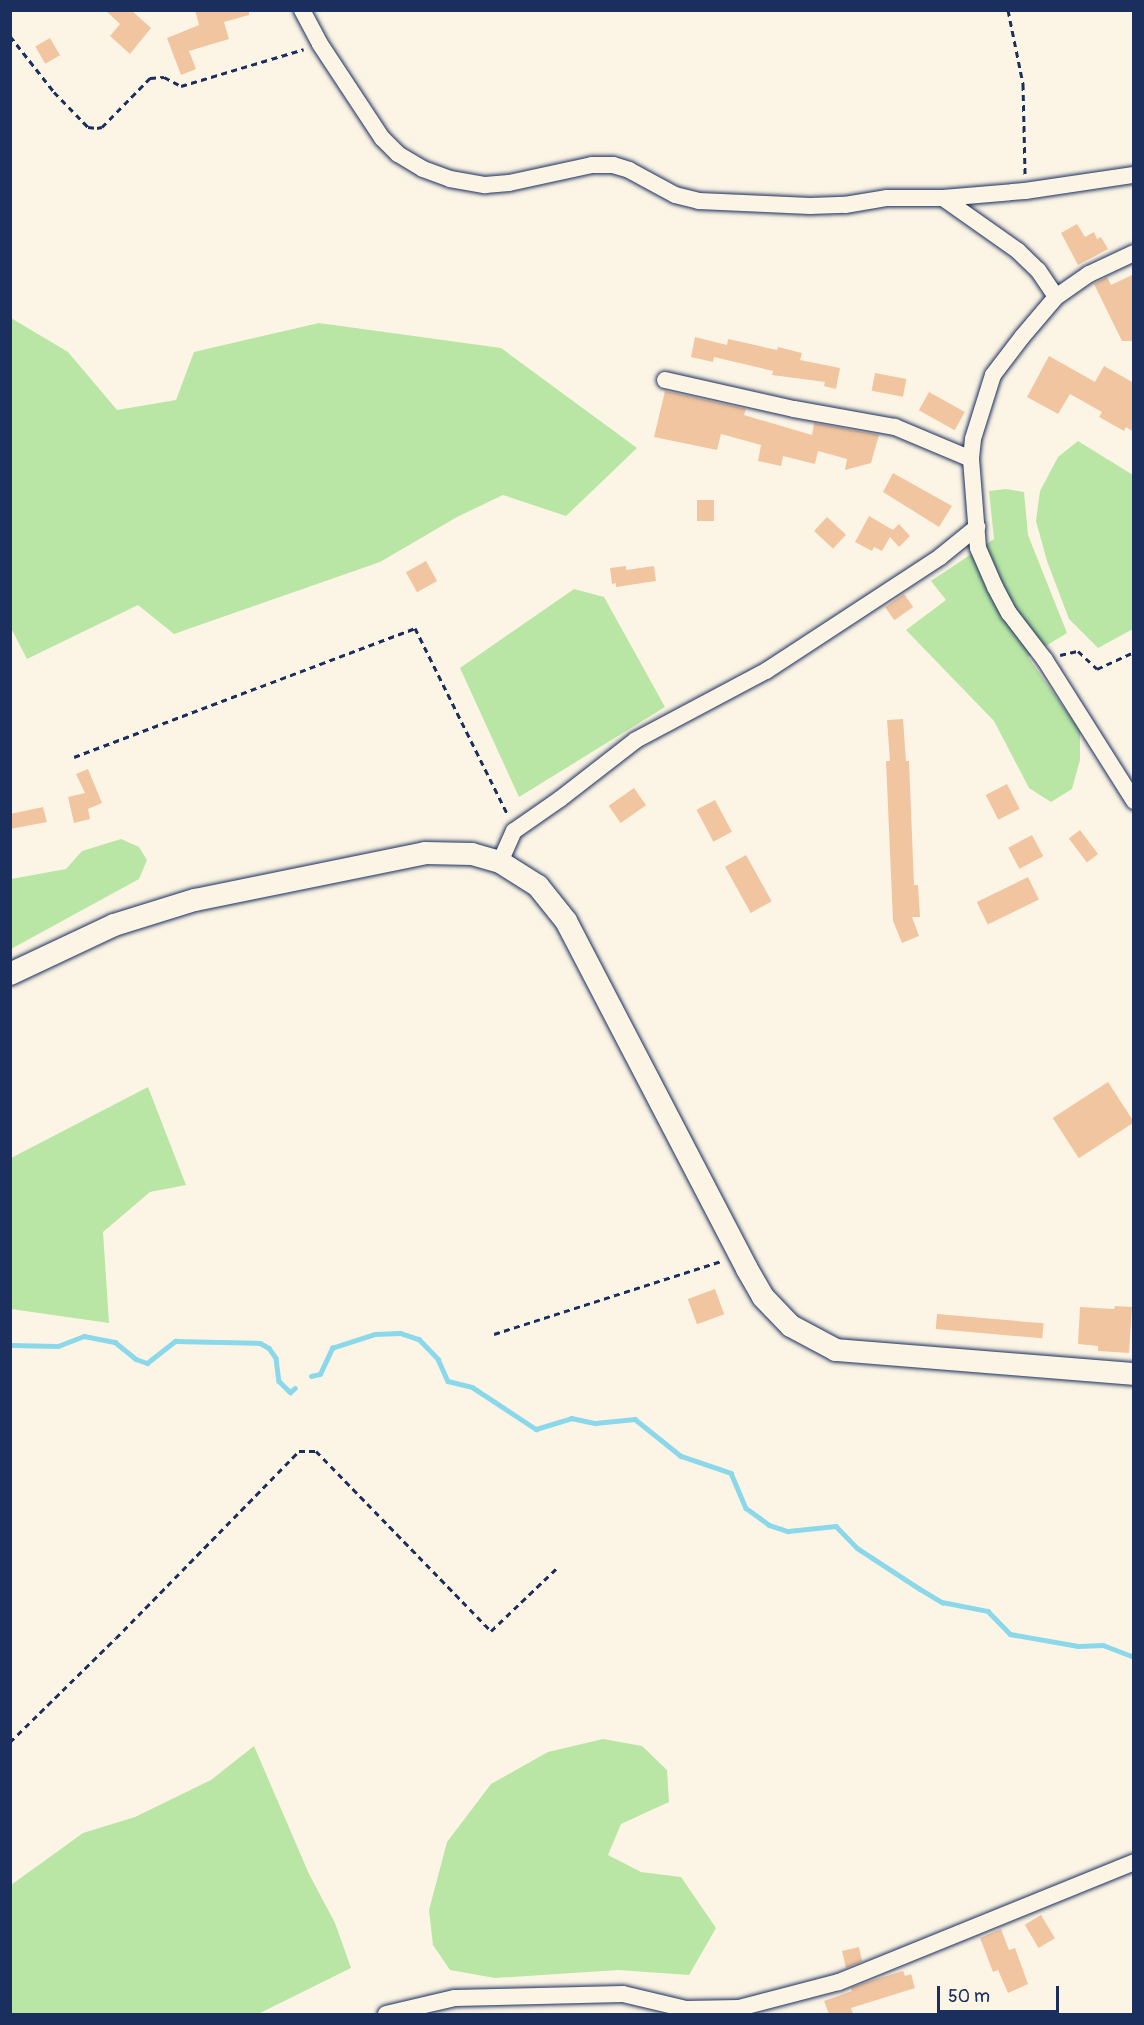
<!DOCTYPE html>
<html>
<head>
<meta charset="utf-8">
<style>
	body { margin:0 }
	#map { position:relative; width:1144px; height:2025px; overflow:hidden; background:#fcf5e5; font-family:Pangolin,sans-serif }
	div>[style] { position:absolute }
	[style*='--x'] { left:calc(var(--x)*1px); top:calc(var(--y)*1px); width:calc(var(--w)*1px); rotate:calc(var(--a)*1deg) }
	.green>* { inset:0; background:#b9e6a4 }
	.stream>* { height:4.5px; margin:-2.25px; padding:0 2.25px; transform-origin:2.25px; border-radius:2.25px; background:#8cd8eb }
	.building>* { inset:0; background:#f2c5a1; transform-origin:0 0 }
	.path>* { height:3px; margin-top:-1.5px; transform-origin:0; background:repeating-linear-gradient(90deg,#1b2f5e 0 6px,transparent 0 10.5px) }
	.roads { filter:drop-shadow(0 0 2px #1b2f5e) drop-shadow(0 0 2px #1b2f5e) }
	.street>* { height:16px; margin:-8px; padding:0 8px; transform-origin:8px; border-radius:8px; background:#fcf5e5 }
	.secondary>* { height:22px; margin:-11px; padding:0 11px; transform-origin:11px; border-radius:11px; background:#fcf5e5 }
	span { translate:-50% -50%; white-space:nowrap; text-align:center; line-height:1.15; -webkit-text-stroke:5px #fcf5e5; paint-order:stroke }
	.frame { position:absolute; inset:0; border:12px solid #1b2f5e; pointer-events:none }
	.scale { position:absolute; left:937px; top:1986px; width:122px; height:27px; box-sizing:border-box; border:3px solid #1b2f5e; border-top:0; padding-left:8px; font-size:18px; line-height:21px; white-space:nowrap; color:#1b2f5e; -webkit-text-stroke:4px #fcf5e5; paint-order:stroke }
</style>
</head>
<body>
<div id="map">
	<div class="green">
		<div style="clip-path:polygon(11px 318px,68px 352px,117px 410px,176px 400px,194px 352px,319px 323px,501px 348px,637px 448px,566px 516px,503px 495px,457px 517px,380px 562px,174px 634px,138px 605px,27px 659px,11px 628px)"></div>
		<div style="clip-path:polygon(1078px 441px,1133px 475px,1133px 629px,1098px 648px,1069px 619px,1047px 561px,1036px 521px,1040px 491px,1058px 457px)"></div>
		<div style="clip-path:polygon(1006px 489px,1024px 492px,1028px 535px,1067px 633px,1028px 657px,1080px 731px,1080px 760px,1072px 789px,1051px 802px,1029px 788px,994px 721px,906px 630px,946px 600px,931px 581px,994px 539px,989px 491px)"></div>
		<div style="clip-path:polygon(574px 589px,604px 597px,665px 707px,519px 797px,460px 668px)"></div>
		<div style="clip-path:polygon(121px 839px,139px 847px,147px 860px,139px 879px,11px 949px,11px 879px,66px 869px,82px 851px)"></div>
		<div style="clip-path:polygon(148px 1087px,186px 1185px,150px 1192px,103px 1232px,109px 1323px,11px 1309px,11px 1158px)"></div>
		<div style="clip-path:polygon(603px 1739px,642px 1746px,667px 1770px,669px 1802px,621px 1824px,608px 1855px,641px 1872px,681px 1877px,716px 1928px,689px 1975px,618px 1970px,495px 1978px,450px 1970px,433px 1945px,429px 1910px,447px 1842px,491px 1784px,548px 1752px)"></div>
		<div style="clip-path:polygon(254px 1746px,309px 1874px,335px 1923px,351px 1968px,258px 2014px,11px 2014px,11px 1885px,83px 1833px,135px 1817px,211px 1780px)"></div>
	</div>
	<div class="stream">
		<div style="--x:10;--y:1345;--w:48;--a:1.2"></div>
		<div style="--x:58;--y:1346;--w:28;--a:-21"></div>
		<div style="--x:84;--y:1336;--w:32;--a:11"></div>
		<div style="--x:115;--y:1342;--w:27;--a:39"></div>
		<div style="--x:136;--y:1359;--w:12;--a:20"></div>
		<div style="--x:147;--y:1363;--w:36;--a:-38"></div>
		<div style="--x:175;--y:1341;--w:85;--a:1.3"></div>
		<div style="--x:260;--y:1343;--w:10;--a:29"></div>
		<div style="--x:269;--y:1348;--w:12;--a:55"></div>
		<div style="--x:276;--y:1358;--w:23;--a:83"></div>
		<div style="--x:279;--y:1381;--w:16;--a:45"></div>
		<div style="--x:290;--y:1392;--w:6;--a:-39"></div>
		<div style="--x:311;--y:1376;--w:9;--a:-13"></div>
		<div style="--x:320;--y:1374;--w:29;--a:-65"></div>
		<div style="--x:332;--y:1348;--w:45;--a:-18"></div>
		<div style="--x:375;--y:1334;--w:25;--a:-2"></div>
		<div style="--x:400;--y:1333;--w:20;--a:18"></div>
		<div style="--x:419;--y:1339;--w:28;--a:46"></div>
		<div style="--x:438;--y:1359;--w:24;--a:66"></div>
		<div style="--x:448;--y:1381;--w:25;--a:14"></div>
		<div style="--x:472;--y:1387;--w:77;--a:33.3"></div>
		<div style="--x:536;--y:1429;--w:37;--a:-17"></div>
		<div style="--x:571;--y:1418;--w:25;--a:12"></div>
		<div style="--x:595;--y:1423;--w:40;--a:-5.7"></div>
		<div style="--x:635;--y:1419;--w:59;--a:38.8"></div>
		<div style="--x:681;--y:1456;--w:53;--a:18.8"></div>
		<div style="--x:731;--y:1473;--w:38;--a:67"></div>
		<div style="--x:746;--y:1508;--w:29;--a:36"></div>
		<div style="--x:769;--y:1525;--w:20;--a:18"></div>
		<div style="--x:788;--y:1531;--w:48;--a:-5.9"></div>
		<div style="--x:836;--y:1526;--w:30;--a:46"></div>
		<div style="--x:857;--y:1548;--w:75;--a:33.1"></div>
		<div style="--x:920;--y:1589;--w:26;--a:31"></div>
		<div style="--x:942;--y:1602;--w:47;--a:11.1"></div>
		<div style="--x:988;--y:1611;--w:32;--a:46"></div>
		<div style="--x:1010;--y:1634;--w:69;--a:10"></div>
		<div style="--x:1078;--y:1646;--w:25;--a:-2"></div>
		<div style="--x:1103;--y:1645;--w:33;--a:21"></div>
	</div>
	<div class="building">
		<div style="clip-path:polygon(105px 10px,131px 10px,151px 28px,130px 54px,110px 36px,120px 24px)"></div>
		<div style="clip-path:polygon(195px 10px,249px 10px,249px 15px,224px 22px,229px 39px,189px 51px,196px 69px,181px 75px,167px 38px,199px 25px)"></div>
		<div style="left:50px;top:38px;width:20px;height:17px;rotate:60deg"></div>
		<div style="clip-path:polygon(1077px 224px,1085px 237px,1094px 232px,1097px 239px,1101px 237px,1108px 249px,1078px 265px,1061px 233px)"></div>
		<div style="clip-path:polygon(1134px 274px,1134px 341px,1122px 341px,1094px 284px,1107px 277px,1111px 285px)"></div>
		<div style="clip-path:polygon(695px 337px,727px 345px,728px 339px,777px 350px,778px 347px,802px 353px,800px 360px,840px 368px,836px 389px,824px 386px,825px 382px,772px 375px,773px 371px,714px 357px,713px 362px,691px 357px)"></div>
		<div style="clip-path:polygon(1049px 356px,1095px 382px,1104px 366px,1134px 383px,1134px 432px,1126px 427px,1124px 431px,1099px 417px,1102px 412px,1070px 394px,1058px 414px,1027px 397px)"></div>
		<div style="left:875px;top:373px;width:32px;height:18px;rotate:11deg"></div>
		<div style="clip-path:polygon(665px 391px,746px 409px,744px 415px,812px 435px,814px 423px,879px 435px,871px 463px,845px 470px,847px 459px,818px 451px,815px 464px,783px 456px,781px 466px,758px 461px,761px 445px,721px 434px,717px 450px,654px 437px)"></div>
		<div style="left:929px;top:392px;width:41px;height:21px;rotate:29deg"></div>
		<div style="clip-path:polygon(893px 473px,952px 506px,939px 527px,883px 492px)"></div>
		<div style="left:697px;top:500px;width:17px;height:21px"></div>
		<div style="clip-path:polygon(869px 516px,893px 530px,899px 524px,910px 536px,899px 547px,890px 537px,882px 551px,874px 547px,872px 551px,855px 542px)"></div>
		<div style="left:827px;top:517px;width:26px;height:19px;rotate:43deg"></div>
		<div style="left:426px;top:561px;width:23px;height:23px;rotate:61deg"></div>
		<div style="clip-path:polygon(626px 566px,626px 570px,654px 566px,656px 581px,616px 587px,616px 583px,612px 584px,610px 568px)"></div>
		<div style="left:904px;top:594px;width:16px;height:23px;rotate:55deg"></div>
		<div style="clip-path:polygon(903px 719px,906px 761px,909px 761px,914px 885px,918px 885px,920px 917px,912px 917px,919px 936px,902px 943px,893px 921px,886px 761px,890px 761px,887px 720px)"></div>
		<div style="clip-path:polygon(88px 769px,102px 803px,88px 809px,90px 819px,74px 823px,68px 797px,85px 793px,76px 774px)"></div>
		<div style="left:1007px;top:784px;width:28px;height:24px;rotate:63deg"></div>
		<div style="left:634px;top:788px;width:21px;height:31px;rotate:55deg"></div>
		<div style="left:715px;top:800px;width:36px;height:21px;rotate:62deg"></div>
		<div style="clip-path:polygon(43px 807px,47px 822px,10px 829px,10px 814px)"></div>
		<div style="left:1080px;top:830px;width:30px;height:14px;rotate:53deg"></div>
		<div style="left:1032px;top:835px;width:24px;height:27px;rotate:62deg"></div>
		<div style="left:746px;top:855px;width:53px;height:24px;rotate:61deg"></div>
		<div style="left:1028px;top:877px;width:25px;height:57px;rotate:64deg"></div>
		<div style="left:1108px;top:1082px;width:48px;height:66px;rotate:57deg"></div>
		<div style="left:715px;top:1289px;width:27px;height:29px;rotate:70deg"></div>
		<div style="clip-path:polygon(1115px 1306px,1132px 1307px,1129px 1353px,1098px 1351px,1098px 1346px,1078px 1344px,1080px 1307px,1114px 1309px)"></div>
		<div style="left:937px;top:1314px;width:107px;height:15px;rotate:5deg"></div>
		<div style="left:1041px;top:1915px;width:27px;height:19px;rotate:59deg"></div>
		<div style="clip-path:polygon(1001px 1929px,1009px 1950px,1015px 1948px,1028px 1984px,1008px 1993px,998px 1970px,993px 1972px,980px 1938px)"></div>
		<div style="clip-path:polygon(859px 1947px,862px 1961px,846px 1968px,842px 1951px)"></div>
		<div style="clip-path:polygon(903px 1971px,905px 1976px,911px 1974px,915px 1988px,851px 2008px,853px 2014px,829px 2014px,824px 2001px,852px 1991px,851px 1988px,867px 1982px)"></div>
	</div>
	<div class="path">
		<div style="--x:1008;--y:10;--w:76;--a:78.5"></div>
		<div style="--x:1023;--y:84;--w:91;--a:88.7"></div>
		<div style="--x:10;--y:36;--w:71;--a:51.8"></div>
		<div style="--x:54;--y:92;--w:49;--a:45.8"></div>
		<div style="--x:88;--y:127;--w:9;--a:6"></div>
		<div style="--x:97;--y:128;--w:5;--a:-11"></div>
		<div style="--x:102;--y:127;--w:69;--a:-45.6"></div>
		<div style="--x:150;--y:78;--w:14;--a:-4"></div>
		<div style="--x:164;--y:77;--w:19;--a:28"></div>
		<div style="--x:181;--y:86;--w:128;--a:-16.7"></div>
		<div style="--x:1060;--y:655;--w:18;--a:-13"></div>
		<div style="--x:1078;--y:651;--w:26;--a:43"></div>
		<div style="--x:1097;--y:669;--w:41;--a:-24.7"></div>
		<div style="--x:74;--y:757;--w:365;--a:-20.7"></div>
		<div style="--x:415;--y:628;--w:209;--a:63.6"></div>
		<div style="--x:494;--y:1334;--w:238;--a:-17.8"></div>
		<div style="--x:10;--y:1742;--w:148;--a:-44.5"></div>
		<div style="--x:116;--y:1638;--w:262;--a:-45.6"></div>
		<div style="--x:299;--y:1451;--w:17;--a:0"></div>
		<div style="--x:316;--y:1451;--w:251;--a:45.8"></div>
		<div style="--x:491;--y:1631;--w:91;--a:-43.7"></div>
	</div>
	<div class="roads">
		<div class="street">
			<div style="--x:302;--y:10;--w:38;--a:62"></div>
			<div style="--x:320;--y:44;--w:113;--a:56.6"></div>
			<div style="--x:382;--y:138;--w:23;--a:45"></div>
			<div style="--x:398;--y:154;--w:29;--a:31"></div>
			<div style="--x:423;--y:169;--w:29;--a:20"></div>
			<div style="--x:450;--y:179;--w:36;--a:10"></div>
			<div style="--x:485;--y:185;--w:24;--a:-5"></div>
			<div style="--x:509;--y:183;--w:85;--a:-12.2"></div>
			<div style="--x:592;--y:165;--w:21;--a:0"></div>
			<div style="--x:613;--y:165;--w:17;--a:17"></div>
			<div style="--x:629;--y:170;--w:52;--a:28.5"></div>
			<div style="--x:675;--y:195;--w:25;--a:14"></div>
			<div style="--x:699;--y:201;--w:111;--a:2.6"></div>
			<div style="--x:810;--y:206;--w:35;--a:-2"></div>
			<div style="--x:845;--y:205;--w:43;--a:-9.5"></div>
			<div style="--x:887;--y:198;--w:56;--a:0"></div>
			<div style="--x:943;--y:198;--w:82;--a:-4.9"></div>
			<div style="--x:1025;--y:191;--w:110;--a:-8.4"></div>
			<div style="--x:943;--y:198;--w:92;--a:35.2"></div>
			<div style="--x:1018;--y:251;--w:28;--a:44"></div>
			<div style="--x:1038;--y:270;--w:32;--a:56"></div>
			<div style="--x:1134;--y:253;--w:50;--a:155"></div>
			<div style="--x:1089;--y:274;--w:40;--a:145.1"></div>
			<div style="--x:1056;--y:297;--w:52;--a:130.4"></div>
			<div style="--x:1022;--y:337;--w:48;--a:127.3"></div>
			<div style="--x:993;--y:375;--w:67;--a:107.4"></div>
			<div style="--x:973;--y:439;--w:20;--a:96"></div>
			<div style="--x:971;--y:459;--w:89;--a:85.5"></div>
			<div style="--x:978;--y:548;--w:43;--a:66.4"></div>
			<div style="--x:995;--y:587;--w:30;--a:62"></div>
			<div style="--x:1009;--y:613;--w:59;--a:52.5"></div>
			<div style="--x:1045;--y:660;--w:167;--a:57.7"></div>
			<div style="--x:665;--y:380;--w:132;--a:12.7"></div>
			<div style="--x:794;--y:409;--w:103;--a:10.1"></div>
			<div style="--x:895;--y:427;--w:82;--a:22.8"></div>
			<div style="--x:500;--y:862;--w:34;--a:-66"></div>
			<div style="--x:514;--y:831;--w:56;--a:-34.8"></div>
			<div style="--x:560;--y:799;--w:96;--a:-37.8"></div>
			<div style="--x:636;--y:740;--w:147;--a:-28"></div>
			<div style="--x:766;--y:671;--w:208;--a:-33.2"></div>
			<div style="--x:940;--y:557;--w:48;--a:-39"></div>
			<div style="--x:386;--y:2014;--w:71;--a:-13.1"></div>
			<div style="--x:455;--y:1998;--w:168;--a:-1.4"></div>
			<div style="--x:623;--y:1994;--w:65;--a:13.4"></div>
			<div style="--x:686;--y:2009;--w:53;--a:-1.1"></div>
			<div style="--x:739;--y:2008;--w:103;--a:-14.6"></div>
			<div style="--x:839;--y:1982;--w:318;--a:-22.1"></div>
		</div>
		<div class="secondary">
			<div style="--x:10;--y:974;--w:115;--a:-25.2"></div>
			<div style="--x:114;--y:925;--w:85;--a:-17.2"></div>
			<div style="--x:195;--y:900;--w:235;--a:-11.5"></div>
			<div style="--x:425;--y:853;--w:47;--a:1.2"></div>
			<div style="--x:472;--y:854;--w:29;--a:16"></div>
			<div style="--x:500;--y:862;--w:45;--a:32.3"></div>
			<div style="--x:538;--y:886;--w:45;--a:51.3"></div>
			<div style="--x:566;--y:921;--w:392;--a:62.5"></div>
			<div style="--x:747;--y:1269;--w:32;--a:60"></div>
			<div style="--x:763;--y:1297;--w:40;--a:46"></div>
			<div style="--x:791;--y:1326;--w:51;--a:28.1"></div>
			<div style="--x:836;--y:1350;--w:299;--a:4.6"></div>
		</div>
	</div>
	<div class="frame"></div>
	<div class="scale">50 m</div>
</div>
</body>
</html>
